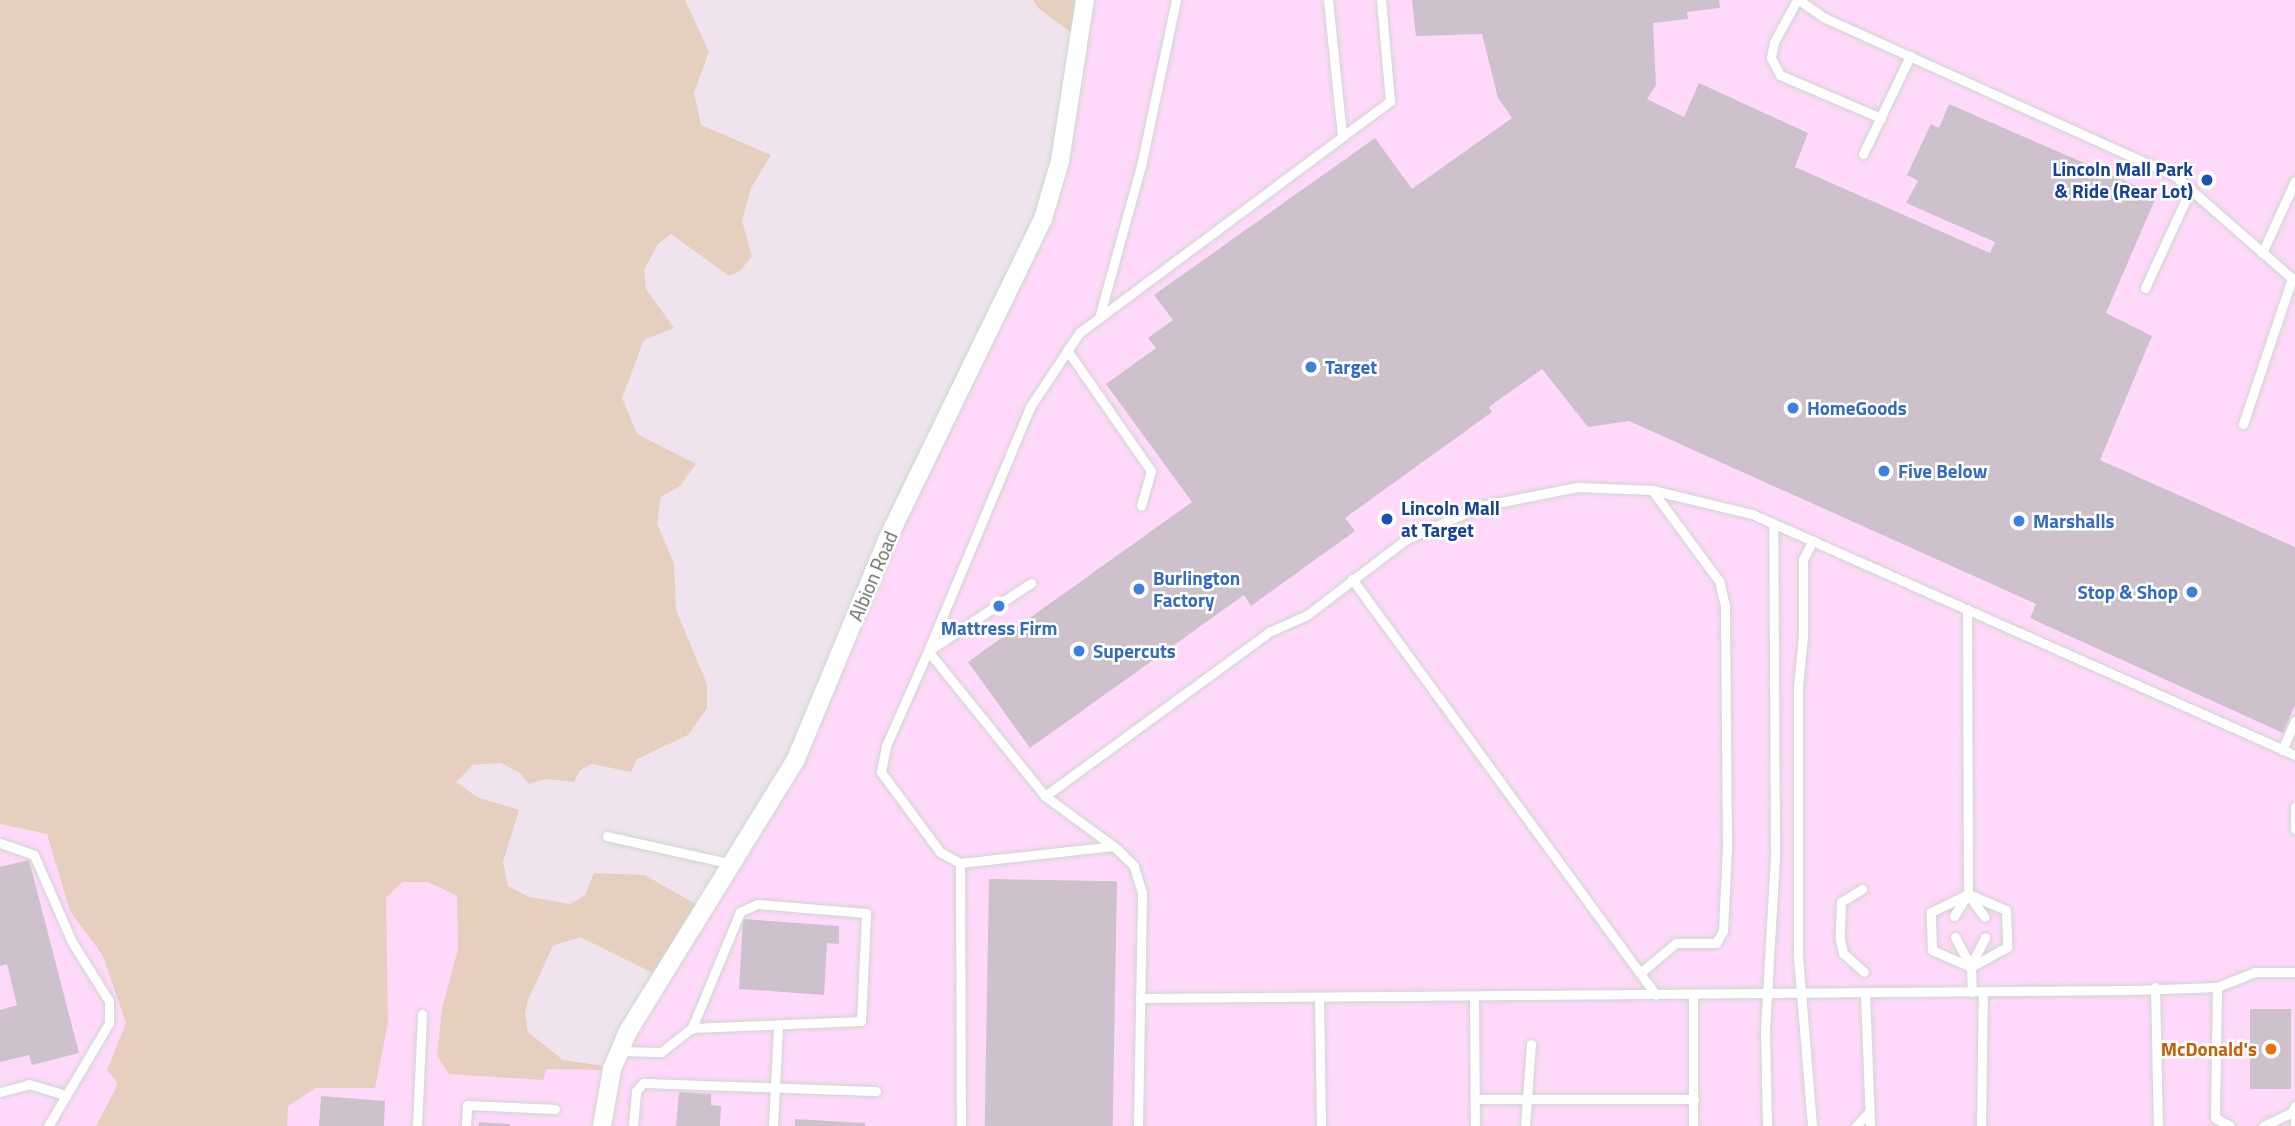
<!DOCTYPE html>
<html>
<head>
<meta charset="utf-8">
<style>
	body { margin:0 }
	#map { position:relative; width:2295px; height:1126px; overflow:hidden; background:#efe4ed; font-family:"Titillium Web",sans-serif }
	div>[style] { position:absolute }
	[style*='--x'] { left:calc(var(--x)*1px); top:calc(var(--y)*1px); width:calc(var(--w)*1px); rotate:calc(var(--a)*1deg) }
	.commercial>* { inset:0; background:#ffd9f9 }
	.green>* { inset:0; background:#e7cfbf }
	.building>* { inset:0; background:#cdc2cc; transform-origin:0 0 }
	.roads { filter:drop-shadow(0 0 2px #cfd6d0) drop-shadow(0 0 2px #cfd6d0) }
	.service>* { height:9px; margin:-4.5px; padding:0 4.5px; transform-origin:4.5px; border-radius:4.5px; background:#fff }
	.minor>* { height:18px; margin:-9px; padding:0 9px; transform-origin:9px; border-radius:9px; background:#fff }
	.dots>* { width:19px; height:19px; translate:-50% -50%; box-sizing:border-box; border:4px solid #fff; border-radius:50% }
	span { translate:-50% -50%; white-space:nowrap; text-align:center; line-height:1.15; -webkit-text-stroke:5px #fff; paint-order:stroke }
	.transit-label { font-size:19px; color:#164399; font-weight:700 }
	.right { translate:-100% -50%; text-align:right }
	.left { translate:0 -50%; text-align:left }
	.shop-label { font-size:19px; color:#366cbe; font-weight:700 }
	.street-label { font-size:19px; color:#5c655c }
	.food-label { font-size:19px; color:#c56008; font-weight:700 }
</style>
</head>
<body>
<div id="map">
	<div class="commercial">
		<div style="clip-path:polygon(1086px 0,2295px 0,2295px 1126px,287px 1126px,288px 1106px,316px 1088px,388px 1023px,386px 898px,401px 882px,428px 882px,457px 895px,458px 949px,442px 1008px,547px 1069px,608px 1070px,759px 830px,895px 530px,1058px 190px)"></div>
		<div style="clip-path:polygon(0 824px,47px 834px,70px 911px,103px 956px,126px 1023px,115px 1090px,96px 1126px,0 1126px)"></div>
	</div>
	<div class="green">
		<div style="clip-path:polygon(0 0,685px 0,709px 52px,694px 93px,701px 125px,771px 155px,751px 188px,742px 221px,752px 256px,741px 270px,729px 276px,671px 234px,658px 244px,644px 270px,646px 289px,674px 328px,644px 340px,622px 398px,637px 434px,696px 464px,680px 486px,661px 497px,657px 524px,674px 563px,676px 610px,707px 684px,707px 708px,688px 735px,637px 759px,631px 772px,592px 764px,580px 770px,574px 782px,545px 779px,529px 784px,520px 773px,501px 763px,473px 765px,456px 782px,477px 797px,519px 810px,503px 862px,508px 886px,529px 897px,570px 904px,585px 895px,594px 873px,645px 875px,704px 909px,655px 974px,580px 937px,553px 946px,528px 1000px,525px 1013px,528px 1032px,563px 1060px,612px 1067px,608px 1070px,547px 1069px,543px 1080px,449px 1074px,437px 1056px,442px 1008px,458px 949px,457px 896px,428px 882px,402px 882px,386px 898px,388px 1023px,375px 1088px,316px 1088px,288px 1106px,287px 1126px,96px 1126px,115px 1090px,117px 1082px,107px 1070px,126px 1023px,103px 956px,70px 911px,47px 834px,0 824px)"></div>
		<div style="clip-path:polygon(1033px 0,1087px 0,1080px 39px,1038px 8px)"></div>
	</div>
	<div class="building">
		<div style="clip-path:polygon(1412px 0,1719px 0,1720px 8px,1687px 12px,1688px 19px,1653px 23px,1656px 85px,1647px 99px,1684px 117px,1699px 83px,1808px 133px,1795px 167px,1990px 253px,1995px 242px,1906px 203px,1918px 181px,1907px 175px,1931px 124px,1939px 128px,1949px 104px,2157px 195px,2106px 313px,2152px 336px,2100px 460px,2295px 547px,2295px 705px,2283px 733px,2030px 618px,2036px 604px,1629px 421px,1588px 427px,1542px 369px,1489px 407px,1492px 412px,1345px 518px,1355px 531px,1251px 606px,1244px 595px,1030px 748px,968px 662px,1192px 502px,1106px 384px,1156px 348px,1148px 338px,1173px 320px,1154px 295px,1375px 138px,1412px 189px,1512px 118px,1498px 98px,1482px 34px,1416px 36px)"></div>
		<div style="clip-path:polygon(29px 860px,79px 1053px,32px 1065px,29px 1055px,0 1062px,0 1010px,17px 1005px,7px 964px,0 966px,0 867px)"></div>
		<div style="left:989px;top:879px;width:128px;height:247px;rotate:1deg"></div>
		<div style="clip-path:polygon(743px 919px,839px 926px,839px 944px,827px 943px,824px 995px,739px 989px)"></div>
		<div style="left:2250px;top:1009px;width:41px;height:80px"></div>
		<div style="clip-path:polygon(679px 1092px,711px 1094px,711px 1105px,721px 1106px,720px 1126px,676px 1126px)"></div>
		<div style="clip-path:polygon(321px 1096px,385px 1101px,384px 1126px,319px 1126px)"></div>
		<div style="clip-path:polygon(795px 1119px,865px 1123px,865px 1126px,795px 1126px)"></div>
		<div style="clip-path:polygon(479px 1122px,510px 1124px,510px 1126px,479px 1126px)"></div>
	</div>
	<div class="roads">
		<div class="service">
			<div style="--x:1328;--y:0;--w:137;--a:84.1"></div>
			<div style="--x:1797;--y:0;--w:48;--a:118.7"></div>
			<div style="--x:1774;--y:42;--w:16;--a:101"></div>
			<div style="--x:1771;--y:58;--w:19;--a:62"></div>
			<div style="--x:1780;--y:75;--w:110;--a:23.1"></div>
			<div style="--x:1799;--y:0;--w:32;--a:35"></div>
			<div style="--x:1825;--y:18;--w:384;--a:24.3"></div>
			<div style="--x:2175;--y:176;--w:159;--a:41.2"></div>
			<div style="--x:1863;--y:154;--w:109;--a:-64.4"></div>
			<div style="--x:2262;--y:253;--w:79;--a:-65.4"></div>
			<div style="--x:2145;--y:288;--w:110;--a:-65.3"></div>
			<div style="--x:1099;--y:318;--w:158;--a:-74.6"></div>
			<div style="--x:1141;--y:166;--w:170;--a:-78.1"></div>
			<div style="--x:1067;--y:350;--w:147;--a:55.2"></div>
			<div style="--x:1151;--y:471;--w:36;--a:106"></div>
			<div style="--x:2243;--y:424;--w:154;--a:-71.4"></div>
			<div style="--x:1352;--y:579;--w:515;--a:53.84"></div>
			<div style="--x:1031;--y:583;--w:123;--a:146.6"></div>
			<div style="--x:928;--y:651;--w:104;--a:113.9"></div>
			<div style="--x:886;--y:746;--w:26;--a:101"></div>
			<div style="--x:881;--y:772;--w:99;--a:53.6"></div>
			<div style="--x:940;--y:852;--w:23;--a:29"></div>
			<div style="--x:960;--y:863;--w:154;--a:-6.3"></div>
			<div style="--x:2282;--y:750;--w:32;--a:-66"></div>
			<div style="--x:1045;--y:796;--w:278;--a:-36.2"></div>
			<div style="--x:1269;--y:632;--w:42;--a:-24.1"></div>
			<div style="--x:1307;--y:615;--w:123;--a:-37.4"></div>
			<div style="--x:1405;--y:540;--w:83;--a:-24.1"></div>
			<div style="--x:1481;--y:506;--w:98;--a:-11.2"></div>
			<div style="--x:1577;--y:487;--w:75;--a:2.3"></div>
			<div style="--x:1652;--y:490;--w:103;--a:13.5"></div>
			<div style="--x:1752;--y:514;--w:594;--a:23.93"></div>
			<div style="--x:2295;--y:807;--w:22;--a:90"></div>
			<div style="--x:607;--y:836;--w:128;--a:12.6"></div>
			<div style="--x:0;--y:843;--w:36;--a:19"></div>
			<div style="--x:34;--y:855;--w:95;--a:66.4"></div>
			<div style="--x:72;--y:942;--w:70;--a:57.9"></div>
			<div style="--x:109;--y:1001;--w:22;--a:90"></div>
			<div style="--x:109;--y:1023;--w:120;--a:120.6"></div>
			<div style="--x:960;--y:863;--w:263;--a:89.8"></div>
			<div style="--x:1862;--y:889;--w:25;--a:148"></div>
			<div style="--x:1841;--y:902;--w:37;--a:92"></div>
			<div style="--x:1840;--y:939;--w:14;--a:78"></div>
			<div style="--x:1843;--y:953;--w:28;--a:42"></div>
			<div style="--x:1968;--y:894;--w:41;--a:22.8"></div>
			<div style="--x:2006;--y:910;--w:37;--a:88"></div>
			<div style="--x:2007;--y:947;--w:41;--a:150.9"></div>
			<div style="--x:1971;--y:967;--w:43;--a:-156.4"></div>
			<div style="--x:1932;--y:950;--w:38;--a:-92"></div>
			<div style="--x:1931;--y:912;--w:41;--a:-25.9"></div>
			<div style="--x:1969;--y:896;--w:26;--a:53"></div>
			<div style="--x:1954;--y:916;--w:26;--a:-58"></div>
			<div style="--x:1968;--y:894;--w:285;--a:-90.2"></div>
			<div style="--x:1955;--y:937;--w:34;--a:62"></div>
			<div style="--x:1971;--y:967;--w:25;--a:88"></div>
			<div style="--x:1971;--y:965;--w:31;--a:-63"></div>
			<div style="--x:1640;--y:973;--w:47;--a:-39.8"></div>
			<div style="--x:1676;--y:943;--w:40;--a:0"></div>
			<div style="--x:1716;--y:943;--w:14;--a:-60"></div>
			<div style="--x:1723;--y:931;--w:84;--a:-87.3"></div>
			<div style="--x:1727;--y:847;--w:241;--a:-90.5"></div>
			<div style="--x:1725;--y:606;--w:26;--a:-103"></div>
			<div style="--x:1719;--y:581;--w:113;--a:-126.4"></div>
			<div style="--x:2155;--y:987;--w:139;--a:88.8"></div>
			<div style="--x:2217;--y:987;--w:131;--a:90.9"></div>
			<div style="--x:2215;--y:1118;--w:17;--a:28"></div>
			<div style="--x:1865;--y:993;--w:133;--a:87.8"></div>
			<div style="--x:1693;--y:995;--w:131;--a:90"></div>
			<div style="--x:1474;--y:996;--w:130;--a:89.6"></div>
			<div style="--x:1319;--y:997;--w:129;--a:89.1"></div>
			<div style="--x:1140;--y:998;--w:993;--a:-0.46"></div>
			<div style="--x:2133;--y:990;--w:84;--a:-2"></div>
			<div style="--x:2217;--y:987;--w:41;--a:-21.5"></div>
			<div style="--x:2255;--y:972;--w:40;--a:0"></div>
			<div style="--x:618;--y:1051;--w:43;--a:1.3"></div>
			<div style="--x:661;--y:1052;--w:39;--a:-38"></div>
			<div style="--x:692;--y:1028;--w:169;--a:-2.4"></div>
			<div style="--x:861;--y:1021;--w:108;--a:-87.3"></div>
			<div style="--x:866;--y:913;--w:109;--a:-175.3"></div>
			<div style="--x:757;--y:904;--w:19;--a:155"></div>
			<div style="--x:740;--y:912;--w:126;--a:112.5"></div>
			<div style="--x:0;--y:1092;--w:30;--a:-15"></div>
			<div style="--x:29;--y:1084;--w:39;--a:17"></div>
			<div style="--x:1475;--y:1099;--w:219;--a:0"></div>
			<div style="--x:417;--y:1126;--w:112;--a:-87.4"></div>
			<div style="--x:466;--y:1126;--w:21;--a:-87"></div>
			<div style="--x:467;--y:1105;--w:88;--a:2.6"></div>
			<div style="--x:633;--y:1126;--w:35;--a:-85"></div>
			<div style="--x:636;--y:1091;--w:11;--a:-49"></div>
			<div style="--x:643;--y:1083;--w:233;--a:2"></div>
			<div style="--x:773;--y:1126;--w:100;--a:-87.1"></div>
			<div style="--x:1138;--y:1126;--w:233;--a:-89"></div>
			<div style="--x:1142;--y:893;--w:28;--a:-107"></div>
			<div style="--x:1134;--y:866;--w:24;--a:-135"></div>
			<div style="--x:1117;--y:849;--w:89;--a:-143.6"></div>
			<div style="--x:1045;--y:796;--w:186;--a:-128.9"></div>
			<div style="--x:928;--y:651;--w:264;--a:-67.3"></div>
			<div style="--x:1030;--y:407;--w:89;--a:-56.5"></div>
			<div style="--x:1079;--y:333;--w:388;--a:-36.7"></div>
			<div style="--x:1390;--y:101;--w:101;--a:-95.1"></div>
			<div style="--x:1525;--y:1126;--w:82;--a:-85.8"></div>
			<div style="--x:1767;--y:1126;--w:96;--a:-91.2"></div>
			<div style="--x:1765;--y:1030;--w:176;--a:-86.7"></div>
			<div style="--x:1775;--y:854;--w:330;--a:-90.3"></div>
			<div style="--x:1812;--y:1126;--w:173;--a:-94.7"></div>
			<div style="--x:1798;--y:954;--w:267;--a:-90"></div>
			<div style="--x:1798;--y:687;--w:51;--a:-84.4"></div>
			<div style="--x:1803;--y:636;--w:77;--a:-90"></div>
			<div style="--x:1803;--y:559;--w:21;--a:-62"></div>
			<div style="--x:1856;--y:1126;--w:19;--a:-47"></div>
			<div style="--x:1981;--y:1126;--w:135;--a:-89.2"></div>
			<div style="--x:2263;--y:1126;--w:31;--a:-25"></div>
			<div style="--x:2291;--y:1113;--w:8;--a:-60"></div>
			<div style="--x:2295;--y:1126;--w:7;--a:-90"></div>
		</div>
		<div class="minor">
			<div style="--x:602;--y:1126;--w:58;--a:-80"></div>
			<div style="--x:612;--y:1069;--w:39;--a:-67"></div>
			<div style="--x:627;--y:1033;--w:322;--a:-58.3"></div>
			<div style="--x:796;--y:759;--w:237;--a:-67.4"></div>
			<div style="--x:887;--y:540;--w:357;--a:-64.1"></div>
			<div style="--x:1043;--y:219;--w:60;--a:-73.7"></div>
			<div style="--x:1060;--y:161;--w:163;--a:-81.2"></div>
		</div>
	</div>
	<div class="dots">
		<div style="left:2207px;top:180px;background:#1a4fb4"></div>
		<div style="left:1311px;top:367px;background:#3f7fe0"></div>
		<div style="left:1793px;top:408px;background:#3f7fe0"></div>
		<div style="left:1884px;top:471px;background:#3f7fe0"></div>
		<div style="left:1387px;top:519px;background:#1a4fb4"></div>
		<div style="left:2019px;top:521px;background:#3f7fe0"></div>
		<div style="left:1139px;top:589px;background:#3f7fe0"></div>
		<div style="left:2192px;top:592px;background:#3f7fe0"></div>
		<div style="left:999px;top:606px;background:#3f7fe0"></div>
		<div style="left:1079px;top:651px;background:#3f7fe0"></div>
		<div style="left:2271px;top:1049px;background:#e8710a"></div>
	</div>
	<div class="transit-label">
		<span class="right" style="left:2193px;top:180px">Lincoln Mall Park<br>&amp; Ride (Rear Lot)</span>
		<span class="left" style="left:1401px;top:519px">Lincoln Mall<br>at Target</span>
	</div>
	<div class="shop-label">
		<span class="left" style="left:1325px;top:367px">Target</span>
		<span class="left" style="left:1807px;top:408px">HomeGoods</span>
		<span class="left" style="left:1898px;top:471px">Five Below</span>
		<span class="left" style="left:2033px;top:521px">Marshalls</span>
		<span class="left" style="left:1153px;top:589px">Burlington<br>Factory</span>
		<span class="right" style="left:2178px;top:592px">Stop &amp; Shop</span>
		<span style="left:999px;top:628px">Mattress Firm</span>
		<span class="left" style="left:1093px;top:651px">Supercuts</span>
	</div>
	<div class="street-label">
		<span style="left:873px;top:576px;rotate:-67deg">Albion Road</span>
	</div>
	<div class="food-label">
		<span class="right" style="left:2257px;top:1049px">McDonald's</span>
	</div>
</div>
</body>
</html>
